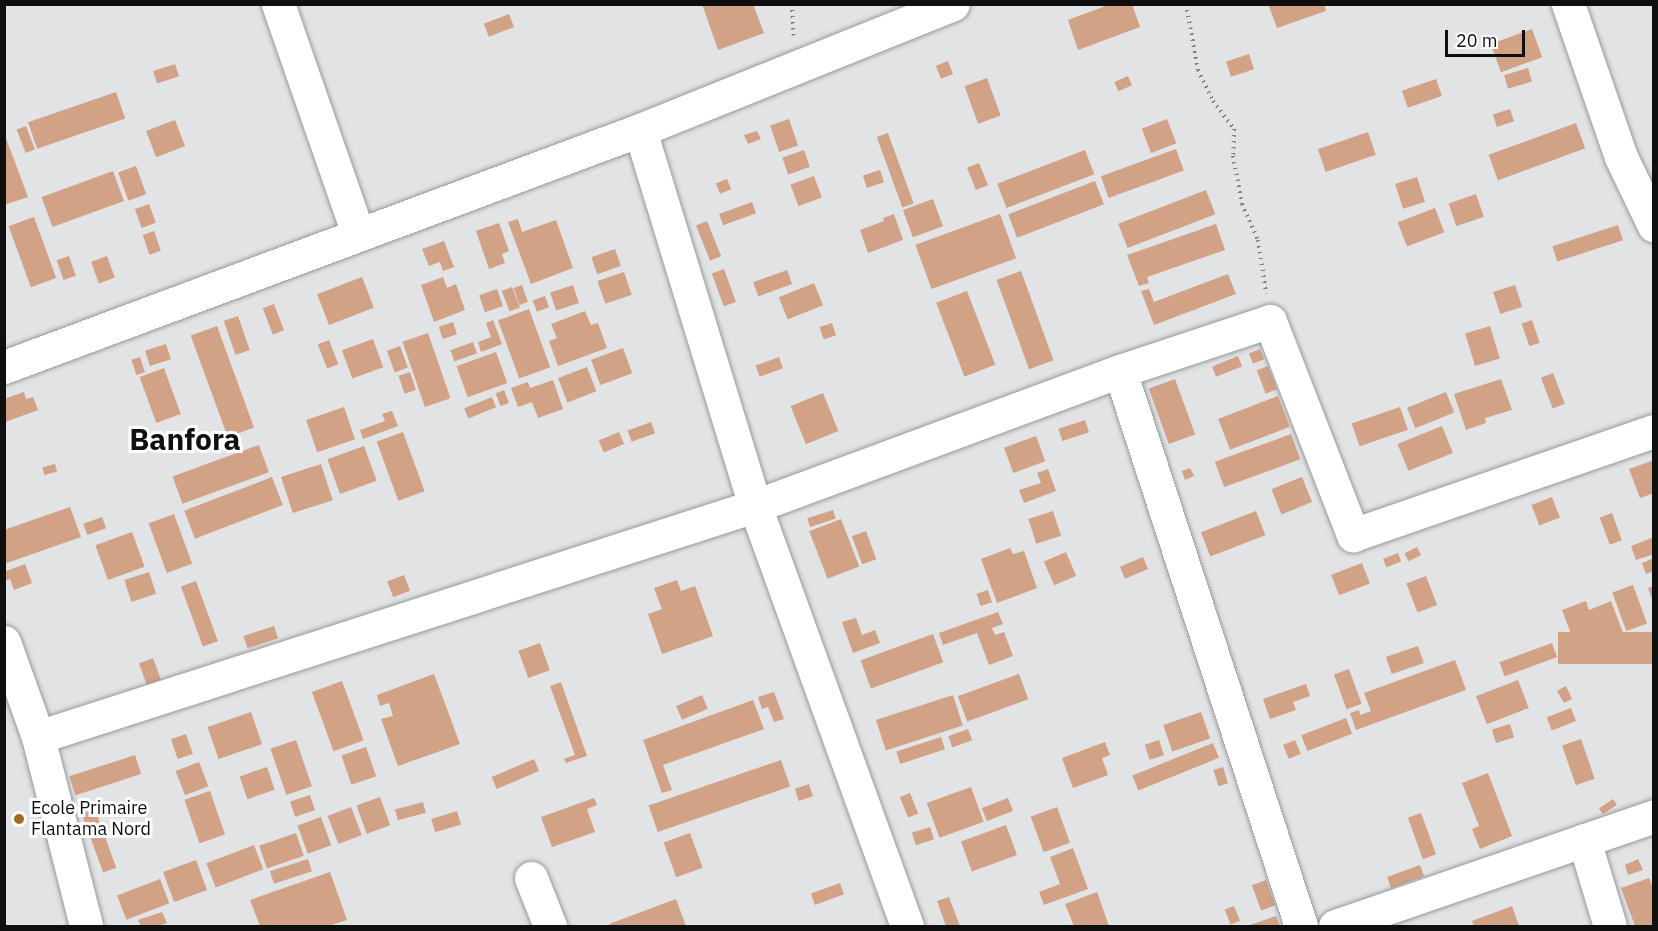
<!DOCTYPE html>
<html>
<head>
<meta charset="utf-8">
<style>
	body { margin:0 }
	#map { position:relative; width:1658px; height:931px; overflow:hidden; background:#e1e3e5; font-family:"IBM Plex Sans",sans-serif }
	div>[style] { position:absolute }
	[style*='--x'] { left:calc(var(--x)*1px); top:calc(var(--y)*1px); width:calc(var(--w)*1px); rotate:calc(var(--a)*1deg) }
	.building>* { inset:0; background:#d2a286; transform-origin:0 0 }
	.path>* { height:4px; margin-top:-2px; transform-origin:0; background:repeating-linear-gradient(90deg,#7f8081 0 1.5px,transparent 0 6px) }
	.roads { filter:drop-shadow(0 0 2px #97999a) drop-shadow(0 0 2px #97999a) }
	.minor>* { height:33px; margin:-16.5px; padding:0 16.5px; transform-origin:16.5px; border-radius:16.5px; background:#fff }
	.dots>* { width:16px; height:16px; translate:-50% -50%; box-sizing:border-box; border:3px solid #fff; border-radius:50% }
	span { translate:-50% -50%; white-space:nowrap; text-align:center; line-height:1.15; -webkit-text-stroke:6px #fff; paint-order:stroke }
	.poi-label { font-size:18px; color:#0f0f10 }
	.left { translate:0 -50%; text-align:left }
	.town-label { font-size:30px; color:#0f0f10; font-weight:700 }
	.frame { position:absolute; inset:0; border:6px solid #0f0f10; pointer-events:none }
	.scale { position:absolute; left:1445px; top:30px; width:80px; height:27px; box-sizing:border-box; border:3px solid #0f0f10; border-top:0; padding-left:8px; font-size:18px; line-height:21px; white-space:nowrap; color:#0f0f10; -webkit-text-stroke:4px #fff; paint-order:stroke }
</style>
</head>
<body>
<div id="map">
	<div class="building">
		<div style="clip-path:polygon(702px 4px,753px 4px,764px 33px,718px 50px)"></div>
		<div style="clip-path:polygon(1111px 4px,1132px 4px,1140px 27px,1078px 50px,1068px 20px)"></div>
		<div style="clip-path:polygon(1268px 4px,1324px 4px,1326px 11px,1277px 28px)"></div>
		<div style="left:509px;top:14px;width:14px;height:27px;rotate:69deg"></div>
		<div style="left:1532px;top:29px;width:30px;height:44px;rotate:70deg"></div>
		<div style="left:1249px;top:54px;width:16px;height:24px;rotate:72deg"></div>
		<div style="left:948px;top:61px;width:14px;height:13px;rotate:69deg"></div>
		<div style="left:175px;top:64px;width:13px;height:23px;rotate:72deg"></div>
		<div style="left:1528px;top:68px;width:14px;height:25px;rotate:73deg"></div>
		<div style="left:1128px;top:76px;width:10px;height:15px;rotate:66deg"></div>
		<div style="left:987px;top:78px;width:40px;height:24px;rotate:70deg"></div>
		<div style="left:1436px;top:79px;width:18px;height:36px;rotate:71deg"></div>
		<div style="left:116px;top:92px;width:28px;height:93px;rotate:71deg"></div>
		<div style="left:1510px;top:109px;width:13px;height:18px;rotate:72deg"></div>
		<div style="left:789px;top:119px;width:28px;height:20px;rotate:71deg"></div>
		<div style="left:1167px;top:119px;width:26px;height:27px;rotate:69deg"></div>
		<div style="left:175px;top:120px;width:28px;height:31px;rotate:69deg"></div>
		<div style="left:1576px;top:123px;width:27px;height:93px;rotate:70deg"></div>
		<div style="left:26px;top:126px;width:25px;height:10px;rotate:69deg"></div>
		<div style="clip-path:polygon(757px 131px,761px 139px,748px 144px,744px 135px)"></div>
		<div style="left:1368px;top:132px;width:24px;height:53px;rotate:71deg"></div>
		<div style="clip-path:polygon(4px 133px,28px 197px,4px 205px)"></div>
		<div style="left:888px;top:133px;width:75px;height:12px;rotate:70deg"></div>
		<div style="left:1176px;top:149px;width:23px;height:80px;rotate:70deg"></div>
		<div style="left:804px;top:150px;width:18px;height:23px;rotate:71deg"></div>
		<div style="left:1085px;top:150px;width:26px;height:94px;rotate:69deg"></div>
		<div style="left:979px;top:163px;width:24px;height:13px;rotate:68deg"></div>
		<div style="left:136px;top:166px;width:30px;height:19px;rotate:70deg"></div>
		<div style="left:880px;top:170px;width:13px;height:18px;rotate:72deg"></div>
		<div style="left:113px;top:171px;width:32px;height:76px;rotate:70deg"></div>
		<div style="left:814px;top:176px;width:23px;height:25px;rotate:70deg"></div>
		<div style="left:1417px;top:177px;width:26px;height:23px;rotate:72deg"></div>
		<div style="left:727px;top:179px;width:11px;height:12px;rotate:68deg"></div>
		<div style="left:1095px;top:181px;width:25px;height:93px;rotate:69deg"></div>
		<div style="left:1206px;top:190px;width:26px;height:94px;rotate:69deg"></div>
		<div style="left:1476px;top:194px;width:24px;height:29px;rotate:71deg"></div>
		<div style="left:933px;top:199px;width:29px;height:32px;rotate:70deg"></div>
		<div style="left:752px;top:202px;width:12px;height:35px;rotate:70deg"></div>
		<div style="left:149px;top:204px;width:20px;height:15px;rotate:70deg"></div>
		<div style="left:1435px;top:208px;width:26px;height:40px;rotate:69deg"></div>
		<div style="clip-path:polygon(894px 214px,903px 240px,868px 253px,860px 230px,884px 221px,883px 218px)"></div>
		<div style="left:1000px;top:214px;width:47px;height:90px;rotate:70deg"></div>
		<div style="left:34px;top:217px;width:65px;height:27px;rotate:70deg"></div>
		<div style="clip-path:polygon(518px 219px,522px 232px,556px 220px,573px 268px,531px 284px,508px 222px)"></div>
		<div style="left:707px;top:221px;width:38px;height:12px;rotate:68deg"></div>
		<div style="clip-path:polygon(499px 223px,509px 251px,502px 254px,505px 263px,489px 269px,476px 231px)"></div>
		<div style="clip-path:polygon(1216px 224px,1225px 250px,1147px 277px,1149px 283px,1139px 286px,1127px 255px)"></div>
		<div style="left:1618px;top:225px;width:16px;height:69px;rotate:72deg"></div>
		<div style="left:154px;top:231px;width:21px;height:12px;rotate:71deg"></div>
		<div style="clip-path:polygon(444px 241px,454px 267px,443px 271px,440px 262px,429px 266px,422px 249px)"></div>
		<div style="left:615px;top:249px;width:18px;height:25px;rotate:71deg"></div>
		<div style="left:69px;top:256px;width:21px;height:13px;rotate:71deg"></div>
		<div style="left:107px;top:256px;width:23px;height:17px;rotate:70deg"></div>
		<div style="left:724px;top:269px;width:35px;height:13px;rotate:70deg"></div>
		<div style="left:787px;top:270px;width:15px;height:36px;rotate:70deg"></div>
		<div style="left:1021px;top:271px;width:95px;height:26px;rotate:70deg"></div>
		<div style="left:624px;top:272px;width:24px;height:28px;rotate:71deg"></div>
		<div style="clip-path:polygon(1228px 274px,1236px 294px,1154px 325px,1141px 291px,1149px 289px,1154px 302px)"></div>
		<div style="left:362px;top:277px;width:33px;height:48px;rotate:69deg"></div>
		<div style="clip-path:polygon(443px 277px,447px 288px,456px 284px,465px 310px,434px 322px,421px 285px)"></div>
		<div style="left:814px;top:283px;width:24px;height:38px;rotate:68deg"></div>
		<div style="left:522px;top:285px;width:18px;height:9px;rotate:71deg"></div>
		<div style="left:573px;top:285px;width:19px;height:24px;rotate:72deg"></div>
		<div style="left:1515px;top:285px;width:23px;height:23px;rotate:72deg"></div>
		<div style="left:512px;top:287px;width:22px;height:11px;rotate:69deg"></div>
		<div style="left:497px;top:289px;width:18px;height:19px;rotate:71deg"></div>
		<div style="left:967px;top:291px;width:79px;height:33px;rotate:69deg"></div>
		<div style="left:545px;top:296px;width:12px;height:13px;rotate:70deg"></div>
		<div style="left:274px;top:304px;width:28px;height:12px;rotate:69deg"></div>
		<div style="left:529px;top:309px;width:62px;height:33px;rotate:70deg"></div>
		<div style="clip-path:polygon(585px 311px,591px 325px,598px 323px,607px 348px,558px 366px,549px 341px,557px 338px,551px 324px)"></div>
		<div style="left:238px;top:316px;width:36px;height:15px;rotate:71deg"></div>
		<div style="clip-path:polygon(493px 320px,502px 344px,481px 352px,478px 342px,491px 337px,486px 323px)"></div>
		<div style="left:1532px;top:320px;width:24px;height:11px;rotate:71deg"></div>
		<div style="left:453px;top:322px;width:13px;height:15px;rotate:72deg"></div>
		<div style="left:832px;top:323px;width:13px;height:13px;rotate:72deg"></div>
		<div style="left:217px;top:326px;width:108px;height:28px;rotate:70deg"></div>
		<div style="left:1490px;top:326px;width:34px;height:26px;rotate:73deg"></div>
		<div style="left:428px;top:333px;width:69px;height:27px;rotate:71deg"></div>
		<div style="left:373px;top:339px;width:30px;height:33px;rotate:70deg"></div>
		<div style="left:329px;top:340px;width:26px;height:12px;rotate:69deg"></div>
		<div style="left:473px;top:342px;width:12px;height:24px;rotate:70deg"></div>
		<div style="left:166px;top:344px;width:16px;height:22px;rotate:72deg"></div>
		<div style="left:400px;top:346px;width:23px;height:14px;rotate:70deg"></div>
		<div style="left:623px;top:348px;width:27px;height:34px;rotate:70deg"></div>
		<div style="left:1260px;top:349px;width:11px;height:12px;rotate:68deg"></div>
		<div style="left:496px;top:352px;width:33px;height:42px;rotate:70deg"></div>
		<div style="left:1238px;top:356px;width:11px;height:28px;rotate:68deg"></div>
		<div style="left:140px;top:357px;width:16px;height:9px;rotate:72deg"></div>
		<div style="left:779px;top:357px;width:12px;height:25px;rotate:70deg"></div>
		<div style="left:1268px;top:366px;width:25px;height:12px;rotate:69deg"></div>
		<div style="left:587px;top:367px;width:26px;height:31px;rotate:69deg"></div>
		<div style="left:164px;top:368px;width:49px;height:26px;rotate:70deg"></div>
		<div style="left:410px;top:372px;width:19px;height:12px;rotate:72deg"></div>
		<div style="left:1553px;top:373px;width:33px;height:13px;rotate:69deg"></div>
		<div style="left:1175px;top:379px;width:59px;height:28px;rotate:70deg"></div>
		<div style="clip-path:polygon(1501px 379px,1512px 410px,1485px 418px,1486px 423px,1466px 430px,1454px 394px)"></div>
		<div style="clip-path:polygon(553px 380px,563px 409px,538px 418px,532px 402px,518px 407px,511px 388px,528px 382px,530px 388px)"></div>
		<div style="left:504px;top:390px;width:14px;height:9px;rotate:69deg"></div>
		<div style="clip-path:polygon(24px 392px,26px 399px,33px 397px,38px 410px,5px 422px,4px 399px)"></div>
		<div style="left:1446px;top:392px;width:22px;height:42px;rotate:68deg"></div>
		<div style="left:823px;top:393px;width:41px;height:35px;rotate:68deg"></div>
		<div style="left:1278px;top:396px;width:33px;height:64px;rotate:69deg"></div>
		<div style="left:492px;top:397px;width:11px;height:30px;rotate:68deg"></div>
		<div style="left:344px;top:407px;width:34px;height:40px;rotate:71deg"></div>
		<div style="left:1400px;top:407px;width:24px;height:51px;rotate:71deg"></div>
		<div style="clip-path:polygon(392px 411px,398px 426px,363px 439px,360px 430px,385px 421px,382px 414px)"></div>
		<div style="left:1085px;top:420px;width:13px;height:28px;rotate:72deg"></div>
		<div style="left:651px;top:422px;width:12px;height:25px;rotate:70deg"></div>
		<div style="left:1442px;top:426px;width:29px;height:48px;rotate:68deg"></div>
		<div style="left:403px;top:432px;width:63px;height:28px;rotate:70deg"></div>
		<div style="left:619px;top:432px;width:13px;height:22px;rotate:67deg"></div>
		<div style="left:1291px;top:434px;width:27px;height:81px;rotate:70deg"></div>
		<div style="left:1036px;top:436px;width:27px;height:34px;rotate:70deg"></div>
		<div style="left:259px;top:445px;width:29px;height:92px;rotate:70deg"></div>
		<div style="left:364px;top:446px;width:37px;height:39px;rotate:70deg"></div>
		<div style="clip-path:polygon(1654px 460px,1654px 493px,1640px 498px,1629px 469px)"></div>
		<div style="left:55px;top:464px;width:8px;height:13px;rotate:76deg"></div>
		<div style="left:321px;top:464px;width:38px;height:42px;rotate:72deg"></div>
		<div style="clip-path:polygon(1190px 468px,1194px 476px,1185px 480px,1182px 471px)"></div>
		<div style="clip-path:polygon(1048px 469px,1056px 491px,1024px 503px,1019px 490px,1041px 483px,1037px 473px)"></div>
		<div style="left:272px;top:477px;width:30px;height:94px;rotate:69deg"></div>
		<div style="left:1302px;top:477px;width:27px;height:33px;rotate:68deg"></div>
		<div style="left:1552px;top:497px;width:22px;height:22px;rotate:69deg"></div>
		<div style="clip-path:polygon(70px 507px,81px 537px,4px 564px,4px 530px)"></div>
		<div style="left:833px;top:510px;width:9px;height:27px;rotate:72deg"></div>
		<div style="left:1053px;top:511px;width:26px;height:26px;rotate:72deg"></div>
		<div style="left:1256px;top:511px;width:26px;height:59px;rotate:69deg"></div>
		<div style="left:1612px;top:513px;width:29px;height:13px;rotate:70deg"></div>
		<div style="left:174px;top:514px;width:53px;height:27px;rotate:70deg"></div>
		<div style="left:102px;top:517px;width:12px;height:20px;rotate:70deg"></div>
		<div style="left:841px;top:519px;width:51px;height:34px;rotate:69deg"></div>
		<div style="left:866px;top:531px;width:30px;height:15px;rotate:70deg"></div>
		<div style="left:132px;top:532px;width:37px;height:39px;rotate:70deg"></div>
		<div style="clip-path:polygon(1654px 537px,1654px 554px,1636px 560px,1631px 546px)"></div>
		<div style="left:1417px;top:547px;width:9px;height:14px;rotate:63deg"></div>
		<div style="clip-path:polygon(1010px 548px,1013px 554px,1024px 551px,1037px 588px,997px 603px,981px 559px)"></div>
		<div style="left:1066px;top:552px;width:26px;height:24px;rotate:67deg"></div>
		<div style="left:1398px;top:553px;width:9px;height:16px;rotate:69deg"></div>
		<div style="left:1143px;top:557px;width:13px;height:25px;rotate:67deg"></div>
		<div style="clip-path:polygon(1654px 558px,1654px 571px,1646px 574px,1642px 563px)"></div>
		<div style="left:1362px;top:563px;width:22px;height:33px;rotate:69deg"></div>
		<div style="clip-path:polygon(25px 564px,32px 583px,14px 590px,10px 579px,4px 581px,4px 572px)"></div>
		<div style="left:149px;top:572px;width:23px;height:26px;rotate:72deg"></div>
		<div style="left:404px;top:575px;width:17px;height:18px;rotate:69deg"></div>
		<div style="left:1426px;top:576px;width:31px;height:21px;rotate:69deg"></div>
		<div style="clip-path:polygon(677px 580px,681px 591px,695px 586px,713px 636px,662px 654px,648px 614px,662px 609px,654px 588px)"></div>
		<div style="left:196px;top:581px;width:64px;height:16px;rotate:70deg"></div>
		<div style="left:1633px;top:585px;width:41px;height:22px;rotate:70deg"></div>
		<div style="clip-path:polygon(1654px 586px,1654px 602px,1653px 602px,1648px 588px)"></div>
		<div style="left:988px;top:590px;width:13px;height:12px;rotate:72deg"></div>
		<div style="clip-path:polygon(1586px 601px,1589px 610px,1611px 601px,1623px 633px,1577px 650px,1562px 610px)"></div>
		<div style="clip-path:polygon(998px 612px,1003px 624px,992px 628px,995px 635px,1004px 632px,1013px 656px,989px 665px,977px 633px,943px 645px,939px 633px)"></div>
		<div style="clip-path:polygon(856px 618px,862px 635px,875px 630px,880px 643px,853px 653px,842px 622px)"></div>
		<div style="left:274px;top:626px;width:13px;height:32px;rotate:72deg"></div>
		<div style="left:1654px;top:632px;width:32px;height:96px;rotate:90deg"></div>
		<div style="left:933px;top:634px;width:30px;height:77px;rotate:70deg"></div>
		<div style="left:540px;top:643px;width:29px;height:23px;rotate:70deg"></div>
		<div style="left:1552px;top:643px;width:15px;height:56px;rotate:70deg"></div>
		<div style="left:1418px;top:646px;width:18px;height:34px;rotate:71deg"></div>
		<div style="left:153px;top:658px;width:23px;height:15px;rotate:70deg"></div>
		<div style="clip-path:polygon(1455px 660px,1466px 690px,1356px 730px,1350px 713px,1359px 710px,1360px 715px,1371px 711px,1364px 693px)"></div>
		<div style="left:1349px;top:669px;width:37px;height:16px;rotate:70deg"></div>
		<div style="clip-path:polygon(434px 674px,460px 744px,398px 766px,381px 719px,393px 716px,389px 703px,380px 706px,377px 695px)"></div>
		<div style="left:1019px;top:674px;width:27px;height:65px;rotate:70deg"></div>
		<div style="left:1518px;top:680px;width:30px;height:45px;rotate:69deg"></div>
		<div style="left:342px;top:681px;width:63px;height:32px;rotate:70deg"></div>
		<div style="clip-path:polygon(561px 682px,587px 756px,566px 763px,564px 759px,575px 755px,550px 686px)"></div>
		<div style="clip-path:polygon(1306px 684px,1310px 696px,1293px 702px,1296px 710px,1270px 719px,1263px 699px)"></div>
		<div style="clip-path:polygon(1566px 686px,1572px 699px,1564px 703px,1557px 691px)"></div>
		<div style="clip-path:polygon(774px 692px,784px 719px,774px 722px,768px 707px,762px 709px,758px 697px)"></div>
		<div style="left:702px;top:695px;width:15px;height:28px;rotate:67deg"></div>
		<div style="left:953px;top:695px;width:32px;height:81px;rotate:72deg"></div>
		<div style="clip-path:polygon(753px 700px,764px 729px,663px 765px,672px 790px,662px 793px,643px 740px)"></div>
		<div style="left:1571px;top:708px;width:14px;height:26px;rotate:69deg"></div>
		<div style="left:251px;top:712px;width:34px;height:46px;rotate:71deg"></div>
		<div style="left:1201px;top:712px;width:28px;height:40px;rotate:71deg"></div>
		<div style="left:1346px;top:718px;width:17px;height:48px;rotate:69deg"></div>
		<div style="left:1510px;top:724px;width:14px;height:19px;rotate:73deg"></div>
		<div style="left:968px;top:729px;width:12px;height:21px;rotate:70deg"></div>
		<div style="left:186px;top:734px;width:21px;height:16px;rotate:71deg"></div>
		<div style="left:941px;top:737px;width:13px;height:47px;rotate:72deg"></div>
		<div style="left:1581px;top:739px;width:42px;height:20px;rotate:71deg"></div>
		<div style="left:296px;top:740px;width:49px;height:27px;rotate:71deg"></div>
		<div style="left:1159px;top:740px;width:16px;height:15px;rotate:72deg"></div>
		<div style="left:1295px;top:740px;width:15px;height:13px;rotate:67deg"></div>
		<div style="clip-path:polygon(1105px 742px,1110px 755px,1102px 758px,1108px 775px,1073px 788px,1062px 758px)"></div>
		<div style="left:1213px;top:743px;width:16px;height:87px;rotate:68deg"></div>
		<div style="left:366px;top:747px;width:31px;height:26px;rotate:71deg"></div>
		<div style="left:135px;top:755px;width:20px;height:69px;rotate:72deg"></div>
		<div style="left:534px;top:759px;width:13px;height:46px;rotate:67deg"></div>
		<div style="left:781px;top:760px;width:28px;height:140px;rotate:71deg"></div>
		<div style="left:199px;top:762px;width:26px;height:25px;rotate:69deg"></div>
		<div style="left:267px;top:767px;width:24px;height:29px;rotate:71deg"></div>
		<div style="left:1223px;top:767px;width:17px;height:10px;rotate:73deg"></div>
		<div style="clip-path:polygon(1488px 773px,1512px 836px,1480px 849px,1472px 829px,1479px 826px,1462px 783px)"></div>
		<div style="left:809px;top:784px;width:13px;height:15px;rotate:72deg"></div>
		<div style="left:971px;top:787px;width:37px;height:47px;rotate:70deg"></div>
		<div style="left:210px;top:791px;width:46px;height:27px;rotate:71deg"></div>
		<div style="left:910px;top:793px;width:22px;height:11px;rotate:68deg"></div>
		<div style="left:310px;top:795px;width:16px;height:21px;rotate:72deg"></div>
		<div style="left:380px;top:797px;width:30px;height:25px;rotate:70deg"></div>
		<div style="clip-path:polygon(594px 798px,597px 805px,587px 809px,595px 832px,552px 847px,541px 817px)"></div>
		<div style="left:1008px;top:798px;width:14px;height:28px;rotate:69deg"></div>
		<div style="left:1613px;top:799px;width:7px;height:17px;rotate:56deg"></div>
		<div style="left:92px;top:801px;width:71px;height:14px;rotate:70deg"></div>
		<div style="left:423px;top:802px;width:11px;height:29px;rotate:75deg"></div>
		<div style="left:351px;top:807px;width:30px;height:25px;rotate:69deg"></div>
		<div style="left:1057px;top:807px;width:38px;height:28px;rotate:70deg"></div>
		<div style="left:457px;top:811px;width:14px;height:27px;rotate:73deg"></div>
		<div style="left:1421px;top:813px;width:44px;height:14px;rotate:70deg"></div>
		<div style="left:321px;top:817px;width:30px;height:25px;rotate:70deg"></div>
		<div style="left:1006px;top:825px;width:32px;height:48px;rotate:70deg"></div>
		<div style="left:930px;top:827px;width:13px;height:19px;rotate:72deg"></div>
		<div style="left:296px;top:833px;width:24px;height:39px;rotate:71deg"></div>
		<div style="left:690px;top:833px;width:37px;height:28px;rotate:70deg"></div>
		<div style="left:254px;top:845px;width:26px;height:51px;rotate:69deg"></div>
		<div style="clip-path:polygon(1073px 848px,1088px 889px,1044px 905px,1039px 892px,1060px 884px,1050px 857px)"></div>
		<div style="left:308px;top:859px;width:13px;height:40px;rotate:72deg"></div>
		<div style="clip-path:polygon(1638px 859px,1643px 870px,1628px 875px,1625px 865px)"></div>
		<div style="left:196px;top:860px;width:32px;height:35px;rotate:70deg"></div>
		<div style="left:1420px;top:865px;width:12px;height:35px;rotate:70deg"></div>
		<div style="clip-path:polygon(330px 872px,347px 920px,329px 926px,260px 926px,250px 900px)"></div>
		<div style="clip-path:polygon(1649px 878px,1654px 890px,1654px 926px,1635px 926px,1621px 888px)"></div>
		<div style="left:160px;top:879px;width:26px;height:46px;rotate:69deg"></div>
		<div style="left:1266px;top:880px;width:27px;height:15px;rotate:70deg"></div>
		<div style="left:840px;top:883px;width:12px;height:31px;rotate:70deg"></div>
		<div style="clip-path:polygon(1097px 892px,1109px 926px,1074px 926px,1065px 904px)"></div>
		<div style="clip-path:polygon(949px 897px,960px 926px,946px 926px,937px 901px)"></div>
		<div style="clip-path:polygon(676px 899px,686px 926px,610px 926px,609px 924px)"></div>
		<div style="left:1234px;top:906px;width:16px;height:10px;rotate:68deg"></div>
		<div style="clip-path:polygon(1512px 906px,1519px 926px,1474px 926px,1472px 921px)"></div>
		<div style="clip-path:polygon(162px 912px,167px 923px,157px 926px,141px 926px,138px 920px)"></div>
		<div style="clip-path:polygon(1276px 916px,1280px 926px,1247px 926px)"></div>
	</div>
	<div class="path">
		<div style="--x:792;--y:4;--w:33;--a:87"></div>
		<div style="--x:1186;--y:4;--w:67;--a:79.7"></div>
		<div style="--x:1198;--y:70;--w:34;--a:64"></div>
		<div style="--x:1213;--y:101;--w:35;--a:53"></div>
		<div style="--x:1234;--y:129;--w:27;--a:92"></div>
		<div style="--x:1233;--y:156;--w:49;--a:79.4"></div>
		<div style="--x:1242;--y:204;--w:39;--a:66"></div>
		<div style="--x:1258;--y:240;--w:54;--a:81.4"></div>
	</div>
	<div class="roads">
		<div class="minor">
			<div style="--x:278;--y:4;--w:244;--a:70.8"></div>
			<div style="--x:1568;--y:4;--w:162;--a:70.9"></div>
			<div style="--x:1621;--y:157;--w:76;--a:64.4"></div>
			<div style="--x:640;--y:130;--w:393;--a:73"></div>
			<div style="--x:755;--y:506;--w:447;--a:70.1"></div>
			<div style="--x:4;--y:367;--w:679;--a:-20.44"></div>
			<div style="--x:640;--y:130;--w:337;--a:-21.9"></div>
			<div style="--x:1120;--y:371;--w:584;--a:71.94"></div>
			<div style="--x:4;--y:642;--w:101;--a:70.3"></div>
			<div style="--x:38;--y:737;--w:753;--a:-17.86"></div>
			<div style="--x:755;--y:506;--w:389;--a:-20.3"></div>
			<div style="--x:1120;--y:371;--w:158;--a:-18.4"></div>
			<div style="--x:1270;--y:321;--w:230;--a:68.8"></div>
			<div style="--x:1353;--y:535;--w:318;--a:-19.1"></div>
			<div style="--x:38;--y:737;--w:195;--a:75.7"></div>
			<div style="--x:1584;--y:840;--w:90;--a:73.2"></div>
			<div style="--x:531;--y:878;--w:52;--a:68.4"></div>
			<div style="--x:1335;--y:926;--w:337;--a:-19"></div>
		</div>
	</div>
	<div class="dots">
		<div style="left:19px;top:819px;background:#a06924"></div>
	</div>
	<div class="poi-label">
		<span class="left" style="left:31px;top:819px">Ecole Primaire<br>Flantama Nord</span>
	</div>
	<div class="town-label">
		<span style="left:185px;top:439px">Banfora</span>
	</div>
	<div class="frame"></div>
	<div class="scale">20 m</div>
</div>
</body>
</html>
